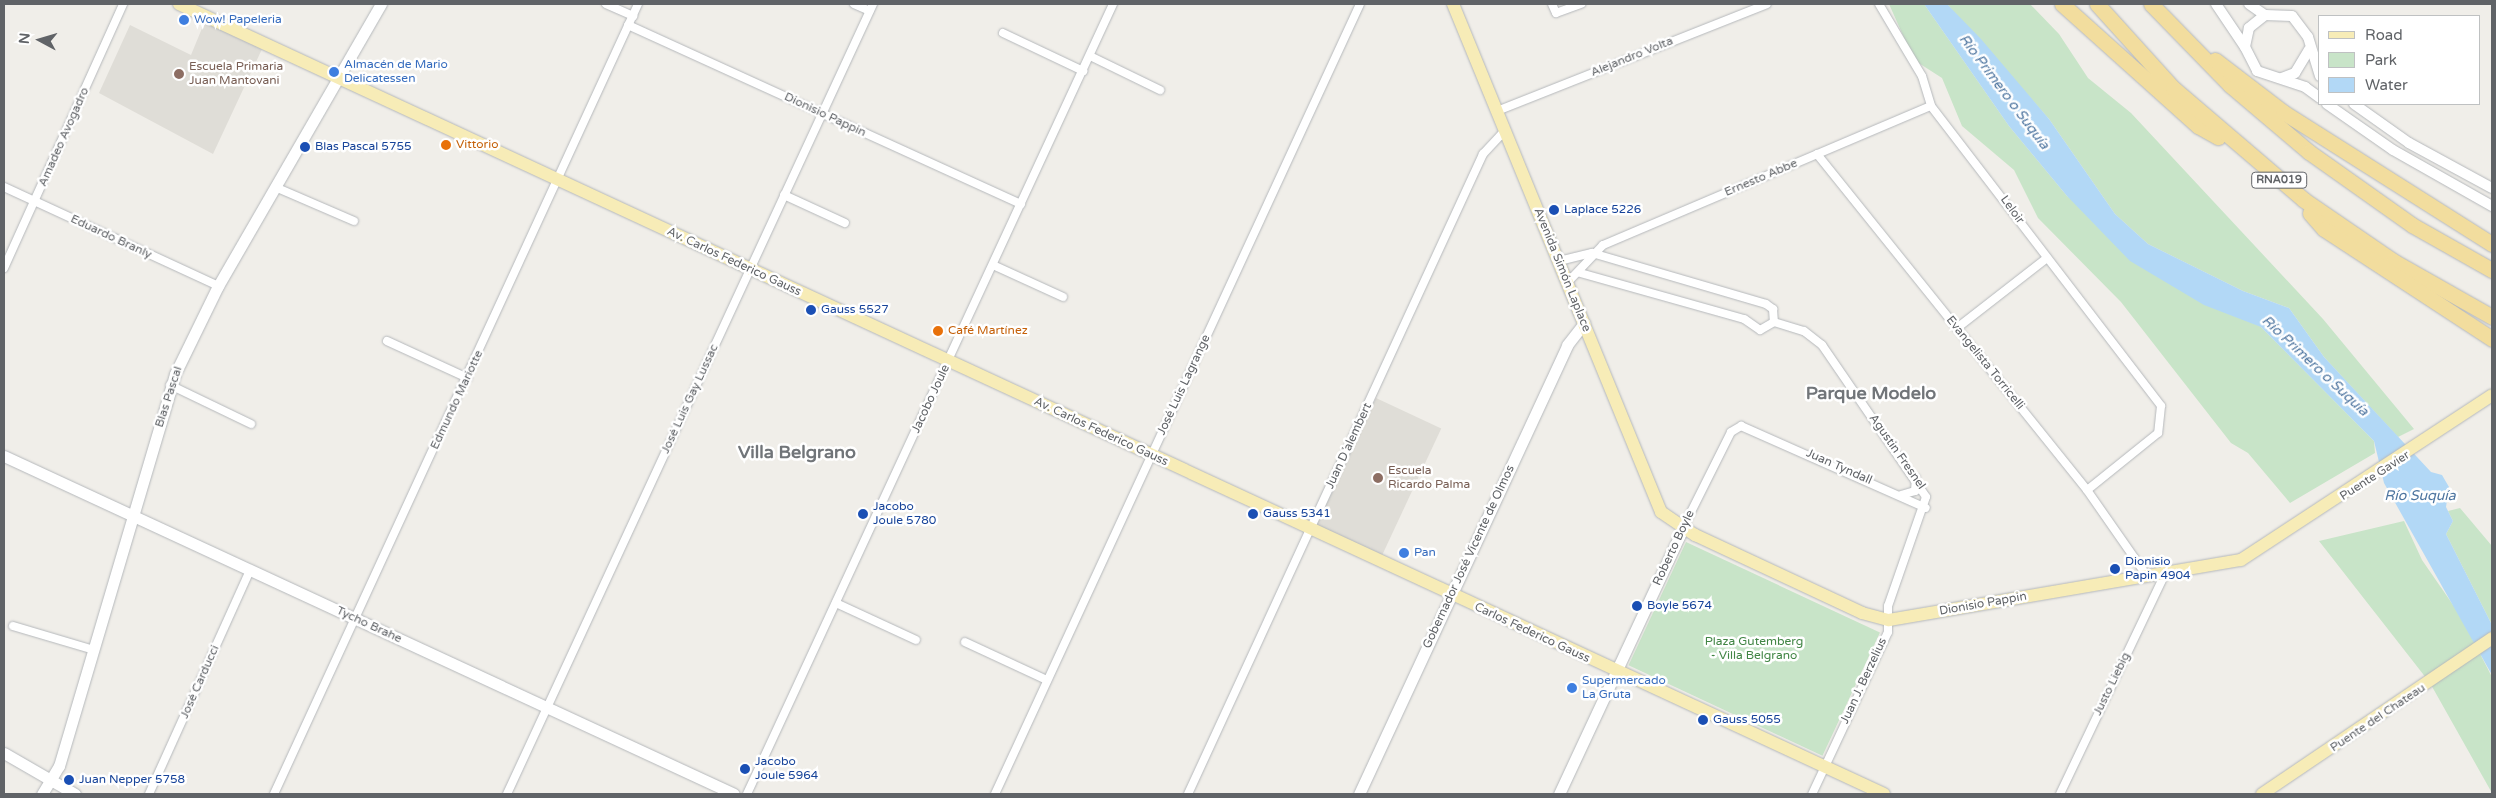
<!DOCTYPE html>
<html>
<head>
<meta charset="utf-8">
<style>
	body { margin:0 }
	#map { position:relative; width:2496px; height:798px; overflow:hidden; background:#f0eee9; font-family:"Varela Round",sans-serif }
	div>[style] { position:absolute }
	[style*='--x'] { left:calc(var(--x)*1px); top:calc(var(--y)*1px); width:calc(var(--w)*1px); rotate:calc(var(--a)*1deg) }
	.education>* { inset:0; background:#dfddd7; transform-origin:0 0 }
	.green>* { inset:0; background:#c8e4c8; transform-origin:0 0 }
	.water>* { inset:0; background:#b2d8f6 }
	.roads { filter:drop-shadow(0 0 1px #b5b8bb) drop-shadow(0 0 1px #b5b8bb) }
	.minor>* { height:8px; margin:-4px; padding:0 4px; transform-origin:4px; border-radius:4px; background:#fff }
	.tertiary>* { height:10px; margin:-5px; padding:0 5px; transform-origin:5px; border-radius:5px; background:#fff }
	.secondary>* { height:11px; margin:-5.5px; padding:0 5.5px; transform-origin:5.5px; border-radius:5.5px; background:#fff }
	.primary>* { height:12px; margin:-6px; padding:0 6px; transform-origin:6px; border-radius:6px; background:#f7ecb7 }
	.motorway>* { height:15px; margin:-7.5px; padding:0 7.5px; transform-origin:7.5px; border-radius:7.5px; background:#f2dd9e }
	.dots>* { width:14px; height:14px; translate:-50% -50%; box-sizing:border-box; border:2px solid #fff; border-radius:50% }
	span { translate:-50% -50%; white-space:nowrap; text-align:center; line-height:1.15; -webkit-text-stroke:5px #fff; paint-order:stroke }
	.shield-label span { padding:1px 4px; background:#fff; border:1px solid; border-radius:4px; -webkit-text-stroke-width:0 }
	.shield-label { font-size:11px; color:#606367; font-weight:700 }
	.shop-label { font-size:12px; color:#366cbe }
	.left { translate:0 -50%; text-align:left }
	.street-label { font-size:12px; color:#606367 }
	.education-label { font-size:12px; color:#785e54 }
	.food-label { font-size:12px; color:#c56008 }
	.transit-label { font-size:12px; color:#164399 }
	.park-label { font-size:12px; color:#418544 }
	.water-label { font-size:14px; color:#4c749f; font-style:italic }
	.district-label { font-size:18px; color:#717579; font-weight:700 }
	.frame { position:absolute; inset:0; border:5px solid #606367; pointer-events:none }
	.legend { position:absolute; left:2318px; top:15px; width:162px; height:90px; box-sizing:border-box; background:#fff; border:1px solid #bfc1c2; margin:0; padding:6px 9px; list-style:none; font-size:15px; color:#606367 }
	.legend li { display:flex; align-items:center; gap:10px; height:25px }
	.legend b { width:25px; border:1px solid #bfc1c2 }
	.north { position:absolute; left:15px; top:15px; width:50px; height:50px; -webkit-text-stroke:4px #fff; paint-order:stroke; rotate:276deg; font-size:14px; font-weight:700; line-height:20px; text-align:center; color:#606367 }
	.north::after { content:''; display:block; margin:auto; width:18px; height:22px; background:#606367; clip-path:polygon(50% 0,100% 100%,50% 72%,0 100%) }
</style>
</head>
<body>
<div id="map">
	<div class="education">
		<div style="clip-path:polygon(205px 21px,262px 49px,213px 154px,99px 93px,130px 25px,191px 55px)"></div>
		<div style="left:1376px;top:398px;width:72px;height:143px;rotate:25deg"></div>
	</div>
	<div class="green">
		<div style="clip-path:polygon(1889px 4px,1924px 4px,2009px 126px,2067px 196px,2261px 327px,2374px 441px,2375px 453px,2290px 503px,2248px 453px,2231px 443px,2121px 302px,2038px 218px,2014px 170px,1962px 126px,1942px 78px,1914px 60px)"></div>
		<div style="clip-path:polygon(1947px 4px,2030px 4px,2059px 34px,2088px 78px,2131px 113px,2323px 319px,2414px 429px,2398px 437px,2324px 357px,2289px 308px,2243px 291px,2148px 244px,2115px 214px,2049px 119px)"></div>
		<div style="clip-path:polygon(2460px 508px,2492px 546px,2492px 625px,2446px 534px,2453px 521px,2448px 511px)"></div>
		<div style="clip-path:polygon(2404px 521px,2422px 560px,2460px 615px,2492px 677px,2492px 793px,2430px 683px,2319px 541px)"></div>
		<div style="left:1686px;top:542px;width:214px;height:136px;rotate:25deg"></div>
	</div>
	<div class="water">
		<div style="clip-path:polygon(1924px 4px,1947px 4px,1981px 39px,2049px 119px,2115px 214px,2148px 244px,2243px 291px,2289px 308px,2324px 357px,2431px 472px,2442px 475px,2449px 487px,2446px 507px,2453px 521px,2446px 534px,2492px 625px,2492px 675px,2384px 483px,2374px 441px,2261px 327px,2204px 305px,2130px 261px,2067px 196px,2009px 126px)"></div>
	</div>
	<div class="roads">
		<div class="minor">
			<div style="--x:606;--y:4;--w:30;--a:24"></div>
			<div style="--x:854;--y:4;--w:17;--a:24"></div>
			<div style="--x:1552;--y:4;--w:10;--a:66"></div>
			<div style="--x:1556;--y:13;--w:27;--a:-20"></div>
			<div style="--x:1879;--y:4;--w:84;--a:59.2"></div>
			<div style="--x:1922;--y:76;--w:31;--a:73"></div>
			<div style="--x:1931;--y:106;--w:378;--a:52.5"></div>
			<div style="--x:2161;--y:406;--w:27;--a:96"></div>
			<div style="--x:2158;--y:433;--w:91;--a:141.2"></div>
			<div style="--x:628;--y:25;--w:432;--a:24.5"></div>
			<div style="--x:1003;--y:33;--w:89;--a:25.4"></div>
			<div style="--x:1090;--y:56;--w:78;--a:25.9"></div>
			<div style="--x:1497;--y:111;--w:290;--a:-21.6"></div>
			<div style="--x:1817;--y:154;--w:431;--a:51.2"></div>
			<div style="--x:2087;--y:490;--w:105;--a:55.1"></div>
			<div style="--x:4;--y:187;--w:236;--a:24.8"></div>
			<div style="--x:275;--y:187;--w:86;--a:23.3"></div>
			<div style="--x:784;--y:195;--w:67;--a:24.7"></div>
			<div style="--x:1559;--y:261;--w:34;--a:-14"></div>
			<div style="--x:1592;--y:253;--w:181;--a:16.3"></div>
			<div style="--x:1766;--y:304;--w:9;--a:36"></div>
			<div style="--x:1773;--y:309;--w:13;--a:86"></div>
			<div style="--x:1774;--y:322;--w:16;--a:150"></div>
			<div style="--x:1760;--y:330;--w:19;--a:-145"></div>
			<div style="--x:1744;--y:319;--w:170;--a:-164.3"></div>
			<div style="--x:993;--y:265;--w:77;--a:24.6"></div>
			<div style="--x:4;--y:268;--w:290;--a:-65.7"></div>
			<div style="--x:1567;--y:283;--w:52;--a:-46.5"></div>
			<div style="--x:1603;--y:245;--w:356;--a:-23"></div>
			<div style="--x:1774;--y:322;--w:31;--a:17"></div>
			<div style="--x:1804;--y:331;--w:23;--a:38"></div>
			<div style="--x:1822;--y:345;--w:184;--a:55.6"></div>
			<div style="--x:1926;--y:497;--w:115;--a:109.2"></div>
			<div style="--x:1888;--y:606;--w:26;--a:90"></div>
			<div style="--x:1888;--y:632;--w:179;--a:115.1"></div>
			<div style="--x:1957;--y:328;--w:114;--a:-37.9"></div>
			<div style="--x:387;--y:341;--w:89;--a:24.6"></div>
			<div style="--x:170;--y:385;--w:90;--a:25.7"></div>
			<div style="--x:1901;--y:495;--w:15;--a:-16"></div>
			<div style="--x:1915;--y:491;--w:13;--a:-86"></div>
			<div style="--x:1683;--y:528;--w:107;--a:-63.4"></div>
			<div style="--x:1731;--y:432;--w:12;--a:-31"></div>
			<div style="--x:1741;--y:426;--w:202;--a:23.9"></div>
			<div style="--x:836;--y:603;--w:88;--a:24.8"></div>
			<div style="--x:13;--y:626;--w:84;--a:16.5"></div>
			<div style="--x:965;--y:642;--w:90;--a:24.9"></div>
			<div style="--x:149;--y:794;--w:246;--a:-65.7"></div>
			<div style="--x:274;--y:794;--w:870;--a:-65.26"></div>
			<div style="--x:507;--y:794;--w:871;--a:-65.14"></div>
			<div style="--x:747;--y:794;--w:871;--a:-65.14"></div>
			<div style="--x:995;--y:794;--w:870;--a:-65.2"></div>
			<div style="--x:1188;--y:794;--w:705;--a:-65.25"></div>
			<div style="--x:1483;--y:154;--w:33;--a:-47"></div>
			<div style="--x:2060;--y:794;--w:244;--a:-64.5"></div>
		</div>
		<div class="tertiary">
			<div style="--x:2216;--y:4;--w:52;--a:56"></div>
			<div style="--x:2249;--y:4;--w:19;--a:35"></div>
			<div style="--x:2320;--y:76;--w:41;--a:-107.1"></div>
			<div style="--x:2308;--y:37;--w:26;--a:-127"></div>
			<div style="--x:2292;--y:16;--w:27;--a:-178"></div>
			<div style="--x:2265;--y:15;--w:21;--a:141"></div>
			<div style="--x:2249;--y:28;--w:19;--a:102"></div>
			<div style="--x:2245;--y:47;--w:27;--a:63"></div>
			<div style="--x:2257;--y:71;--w:51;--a:18.4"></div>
			<div style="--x:2305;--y:87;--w:19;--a:36"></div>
			<div style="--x:2282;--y:78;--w:14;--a:-21"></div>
			<div style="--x:2295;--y:73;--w:27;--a:-59"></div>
			<div style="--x:2327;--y:104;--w:80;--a:34.9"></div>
			<div style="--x:2393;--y:150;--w:114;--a:29.5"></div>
			<div style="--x:2354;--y:104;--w:67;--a:35.3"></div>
			<div style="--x:2409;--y:143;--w:94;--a:28.5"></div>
		</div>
		<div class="secondary">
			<div style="--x:4;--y:456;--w:804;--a:24.84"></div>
			<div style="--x:4;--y:753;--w:82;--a:30"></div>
			<div style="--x:42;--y:794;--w:33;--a:-59"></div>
			<div style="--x:59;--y:766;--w:409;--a:-73.5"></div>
			<div style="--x:175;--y:374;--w:98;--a:-64"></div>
			<div style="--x:218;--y:286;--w:326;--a:-60"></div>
			<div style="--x:1359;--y:794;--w:495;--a:-65.1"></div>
			<div style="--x:1567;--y:345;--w:28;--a:-52"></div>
			<div style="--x:1559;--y:794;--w:293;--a:-65"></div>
		</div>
		<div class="primary">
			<div style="--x:179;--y:4;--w:1879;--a:24.86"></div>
			<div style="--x:1453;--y:4;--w:549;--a:67.73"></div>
			<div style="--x:1661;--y:512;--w:41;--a:34.1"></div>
			<div style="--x:1695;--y:535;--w:184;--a:25"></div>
			<div style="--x:1862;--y:613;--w:28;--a:15"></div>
			<div style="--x:1889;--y:620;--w:357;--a:-9.7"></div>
			<div style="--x:2241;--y:560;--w:300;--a:-33.3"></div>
			<div style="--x:2262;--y:794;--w:278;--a:-34.1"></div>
		</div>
		<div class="motorway">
			<div style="--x:2062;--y:4;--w:183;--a:41.9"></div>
			<div style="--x:2198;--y:126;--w:23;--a:29"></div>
			<div style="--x:2097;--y:4;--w:113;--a:47.9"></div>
			<div style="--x:2173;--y:88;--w:172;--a:40.5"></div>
			<div style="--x:2304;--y:200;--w:108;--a:34.4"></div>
			<div style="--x:2393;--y:261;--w:114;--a:29.5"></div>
			<div style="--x:2151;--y:4;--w:113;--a:45.7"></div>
			<div style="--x:2230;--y:85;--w:104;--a:40.3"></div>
			<div style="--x:2309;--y:152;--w:126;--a:35.3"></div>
			<div style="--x:2412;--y:225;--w:92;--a:29.4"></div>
			<div style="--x:2215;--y:60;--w:86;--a:37.4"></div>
			<div style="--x:2283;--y:112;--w:247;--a:32.3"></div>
			<div style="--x:2310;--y:213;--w:21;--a:49"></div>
			<div style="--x:2324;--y:229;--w:201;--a:33.2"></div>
		</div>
	</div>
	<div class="dots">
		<div style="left:184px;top:20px;background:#3f7fe0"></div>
		<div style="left:334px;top:72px;background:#3f7fe0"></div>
		<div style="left:179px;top:74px;background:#8d6e63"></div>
		<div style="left:446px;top:145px;background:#e8710a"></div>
		<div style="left:305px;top:147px;background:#1a4fb4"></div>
		<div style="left:1554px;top:210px;background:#1a4fb4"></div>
		<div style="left:811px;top:310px;background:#1a4fb4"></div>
		<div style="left:938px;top:331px;background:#e8710a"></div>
		<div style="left:1378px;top:478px;background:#8d6e63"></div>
		<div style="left:863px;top:514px;background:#1a4fb4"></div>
		<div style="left:1253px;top:514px;background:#1a4fb4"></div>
		<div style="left:1404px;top:553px;background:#3f7fe0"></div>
		<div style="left:2115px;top:569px;background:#1a4fb4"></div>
		<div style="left:1637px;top:606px;background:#1a4fb4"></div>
		<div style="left:1572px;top:688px;background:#3f7fe0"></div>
		<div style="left:1703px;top:720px;background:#1a4fb4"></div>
		<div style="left:745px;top:769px;background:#1a4fb4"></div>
		<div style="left:69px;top:780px;background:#1a4fb4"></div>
	</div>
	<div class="shield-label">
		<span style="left:2279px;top:180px">RNA019</span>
	</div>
	<div class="shop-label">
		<span class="left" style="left:194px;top:20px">Wow! Papeleria</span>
		<span class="left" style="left:344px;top:72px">Almacén de Mario<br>Delicatessen</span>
		<span class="left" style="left:1414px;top:553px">Pan</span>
		<span class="left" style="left:1582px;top:688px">Supermercado<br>La Gruta</span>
	</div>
	<div class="street-label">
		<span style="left:1632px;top:57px;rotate:-22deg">Alejandro Volta</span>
		<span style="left:825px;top:115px;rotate:25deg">Dionisio Pappin</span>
		<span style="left:64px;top:137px;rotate:-66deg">Amadeo Avogadro</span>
		<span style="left:1761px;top:178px;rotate:-23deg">Ernesto Abbe</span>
		<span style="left:2012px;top:210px;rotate:54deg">Leloir</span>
		<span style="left:111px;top:237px;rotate:25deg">Eduardo Branly</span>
		<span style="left:734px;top:262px;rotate:25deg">Av. Carlos Federico Gauss</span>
		<span style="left:1562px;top:270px;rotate:68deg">Avenida Simón Laplace</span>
		<span style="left:1985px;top:363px;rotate:51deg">Evangelista Torricelli</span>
		<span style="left:1184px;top:385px;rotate:-65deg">José Luis Lagrange</span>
		<span style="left:169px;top:397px;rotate:-72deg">Blas Pascal</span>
		<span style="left:690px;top:399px;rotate:-65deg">José Luis Gay Lussac</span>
		<span style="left:931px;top:399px;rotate:-65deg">Jacobo Joule</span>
		<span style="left:457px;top:400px;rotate:-65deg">Edmundo Mariotte</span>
		<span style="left:1101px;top:432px;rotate:25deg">Av. Carlos Federico Gauss</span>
		<span style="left:1349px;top:446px;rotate:-65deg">Juan D´alembert</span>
		<span style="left:1897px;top:452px;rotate:55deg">Agustin Fresnel</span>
		<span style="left:1839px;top:467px;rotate:24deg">Juan Tyndall</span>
		<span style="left:2375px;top:476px;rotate:-33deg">Puente Gavier</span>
		<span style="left:1674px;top:548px;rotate:-65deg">Roberto Boyle</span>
		<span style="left:1469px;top:557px;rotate:-65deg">Gobernador José Vicente de Olmos</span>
		<span style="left:1983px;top:604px;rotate:-10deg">Dionisio Pappin</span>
		<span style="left:369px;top:625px;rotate:25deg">Tycho Brahe</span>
		<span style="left:1532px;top:633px;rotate:25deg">Carlos Federico Gauss</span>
		<span style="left:1864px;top:681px;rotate:-65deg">Juan J. Berzelius</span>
		<span style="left:200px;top:682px;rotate:-66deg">José Carducci</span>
		<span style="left:2112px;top:684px;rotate:-64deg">Justo Liebig</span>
		<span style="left:2378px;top:718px;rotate:-34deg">Puente del Chateau</span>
	</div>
	<div class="education-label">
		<span class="left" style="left:189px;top:74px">Escuela Primaria<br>Juan Mantovani</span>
		<span class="left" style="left:1388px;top:478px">Escuela<br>Ricardo Palma</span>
	</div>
	<div class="food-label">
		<span class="left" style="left:456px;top:145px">Vittorio</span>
		<span class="left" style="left:948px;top:331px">Café Martínez</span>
	</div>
	<div class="transit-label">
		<span class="left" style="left:315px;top:147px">Blas Pascal 5755</span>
		<span class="left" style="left:1564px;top:210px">Laplace 5226</span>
		<span class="left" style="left:821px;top:310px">Gauss 5527</span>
		<span class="left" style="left:873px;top:514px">Jacobo<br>Joule 5780</span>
		<span class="left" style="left:1263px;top:514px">Gauss 5341</span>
		<span class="left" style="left:2125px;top:569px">Dionisio<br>Papin 4904</span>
		<span class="left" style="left:1647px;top:606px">Boyle 5674</span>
		<span class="left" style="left:1713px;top:720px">Gauss 5055</span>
		<span class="left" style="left:755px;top:769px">Jacobo<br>Joule 5964</span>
		<span class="left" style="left:79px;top:780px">Juan Nepper 5758</span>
	</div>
	<div class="park-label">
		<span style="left:1754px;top:649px">Plaza Gutemberg<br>- Villa Belgrano</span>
	</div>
	<div class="water-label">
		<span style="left:2004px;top:92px;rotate:53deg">Río Primero o Suquía</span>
		<span style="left:2315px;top:366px;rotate:43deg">Río Primero o Suquía</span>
		<span style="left:2420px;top:496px">Río Suquía</span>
	</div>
	<div class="district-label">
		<span style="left:1871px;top:393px">Parque Modelo</span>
		<span style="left:797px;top:452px">Villa Belgrano</span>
	</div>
	<div class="frame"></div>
	<ul class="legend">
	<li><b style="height:6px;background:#f7ecb7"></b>Road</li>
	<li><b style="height:14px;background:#c8e4c8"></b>Park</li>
	<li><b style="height:14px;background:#b2d8f6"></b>Water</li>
	</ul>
	<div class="north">N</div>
</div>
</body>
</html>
